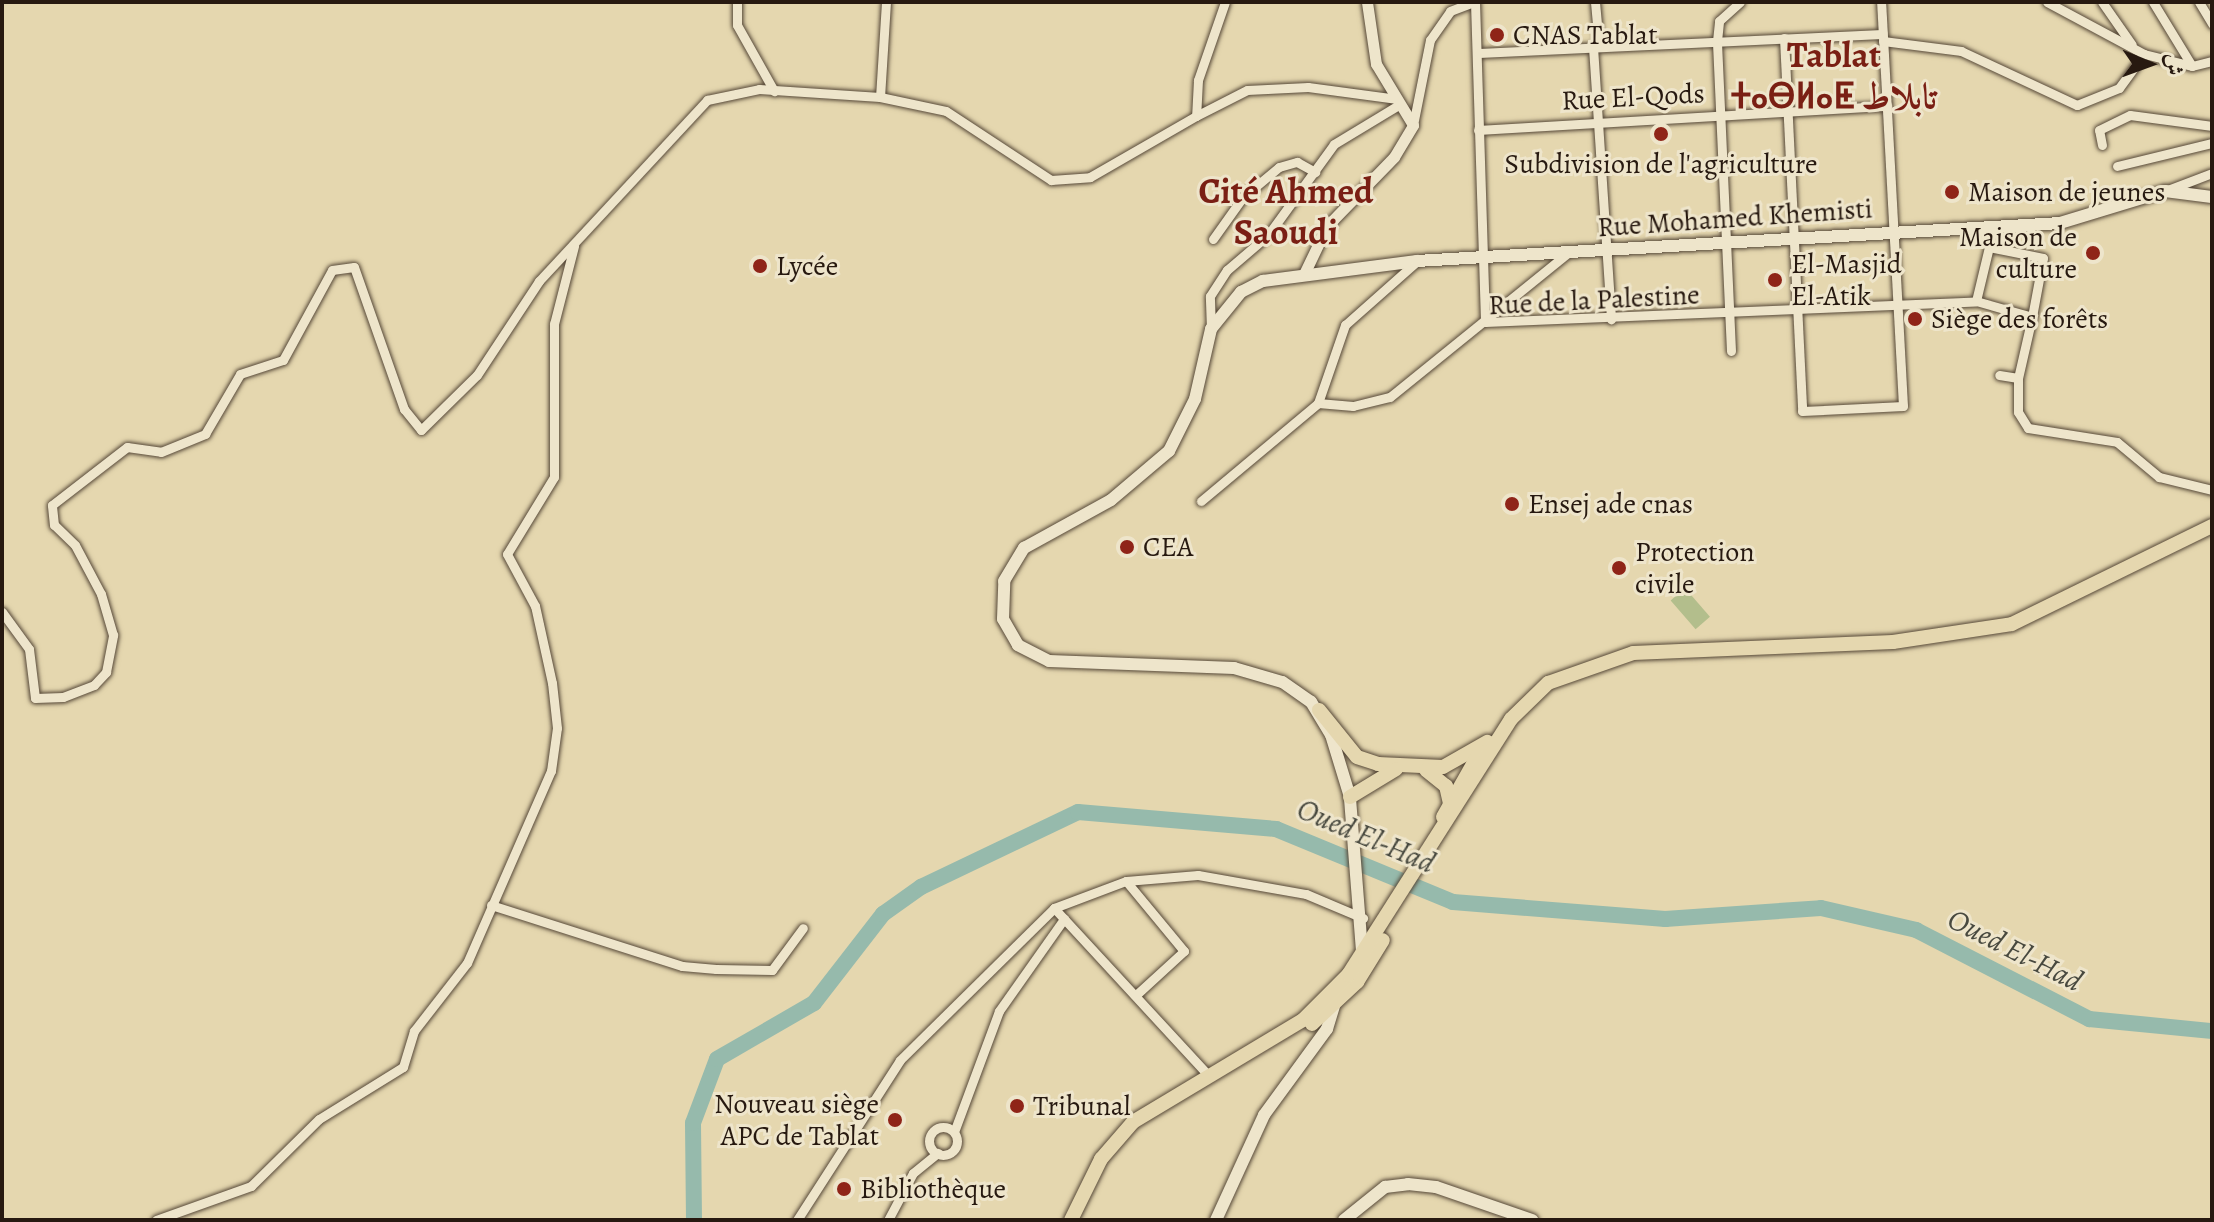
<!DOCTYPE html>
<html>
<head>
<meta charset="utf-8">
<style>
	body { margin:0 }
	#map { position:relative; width:2214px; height:1222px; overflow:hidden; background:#e5d7af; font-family:Alegreya,Amiri,"Noto Sans Tifinagh",serif }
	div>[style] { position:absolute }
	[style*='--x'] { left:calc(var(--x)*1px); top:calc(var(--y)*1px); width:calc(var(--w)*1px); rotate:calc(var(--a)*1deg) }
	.green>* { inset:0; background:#b3be8c; transform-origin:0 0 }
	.river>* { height:16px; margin:-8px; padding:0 8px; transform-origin:8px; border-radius:8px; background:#96baac }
	.roads { filter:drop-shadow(0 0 2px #564838) drop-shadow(0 0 2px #564838) }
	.minor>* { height:9px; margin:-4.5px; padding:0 4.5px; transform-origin:4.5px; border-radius:4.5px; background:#eee5cb }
	.minor>.ring { margin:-4.5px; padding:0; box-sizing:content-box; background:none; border:9px solid #eee5cb; border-radius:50% }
	.tertiary>* { height:11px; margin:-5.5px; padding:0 5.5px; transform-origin:5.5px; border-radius:5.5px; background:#eee5cb }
	.secondary>* { height:12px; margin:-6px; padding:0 6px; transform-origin:6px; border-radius:6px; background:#eee5cb }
	.primary>* { height:14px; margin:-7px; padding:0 7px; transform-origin:7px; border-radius:7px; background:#e5d7af }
	.dots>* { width:22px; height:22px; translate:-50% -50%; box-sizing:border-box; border:4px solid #eee5cb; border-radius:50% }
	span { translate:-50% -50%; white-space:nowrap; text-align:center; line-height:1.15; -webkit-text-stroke:6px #eee5cb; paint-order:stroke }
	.poi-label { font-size:28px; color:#271910 }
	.left { translate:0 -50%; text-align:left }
	.right { translate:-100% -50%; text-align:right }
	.street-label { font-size:28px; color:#271910 }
	.water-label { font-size:30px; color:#48493f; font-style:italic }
	.district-label { font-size:36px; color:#7a1f14; font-weight:700 }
	.frame { position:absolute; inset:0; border:4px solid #271910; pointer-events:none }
	.north { position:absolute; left:2110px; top:24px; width:80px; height:80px; -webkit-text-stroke:6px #eee5cb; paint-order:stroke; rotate:91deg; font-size:22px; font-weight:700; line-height:32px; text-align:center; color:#271910 }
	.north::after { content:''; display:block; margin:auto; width:28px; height:36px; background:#271910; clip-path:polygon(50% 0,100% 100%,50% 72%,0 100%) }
</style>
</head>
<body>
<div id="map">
	<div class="green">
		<div style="left:1685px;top:588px;width:38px;height:19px;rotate:49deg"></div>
	</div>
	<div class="river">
		<div style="--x:694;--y:1220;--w:97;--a:-90.6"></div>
		<div style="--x:693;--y:1123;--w:68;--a:-69.4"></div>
		<div style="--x:717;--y:1059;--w:112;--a:-30"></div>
		<div style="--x:814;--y:1003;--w:113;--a:-52.2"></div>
		<div style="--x:883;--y:914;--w:47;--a:-35.4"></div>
		<div style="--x:921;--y:887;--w:174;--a:-25.5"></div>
		<div style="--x:1078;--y:812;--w:199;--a:4.9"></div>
		<div style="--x:1276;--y:829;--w:191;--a:22.4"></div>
		<div style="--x:1453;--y:902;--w:213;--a:4.6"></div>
		<div style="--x:1665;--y:919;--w:156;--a:-4"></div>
		<div style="--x:1821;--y:908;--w:98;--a:13"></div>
		<div style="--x:1916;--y:930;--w:195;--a:27.2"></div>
		<div style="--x:2089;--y:1019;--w:124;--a:5.6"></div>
	</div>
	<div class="roads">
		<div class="minor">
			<div style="--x:737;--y:2;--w:23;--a:90"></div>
			<div style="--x:737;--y:25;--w:76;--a:60.7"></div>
			<div style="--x:886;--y:2;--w:95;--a:93.6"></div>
			<div style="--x:880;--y:97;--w:67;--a:12"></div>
			<div style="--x:946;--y:111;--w:126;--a:33.3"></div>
			<div style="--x:1051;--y:180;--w:39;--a:-4"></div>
			<div style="--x:1090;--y:177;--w:122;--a:-29.9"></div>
			<div style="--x:1225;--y:2;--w:83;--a:109.1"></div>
			<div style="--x:1198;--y:80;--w:36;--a:93"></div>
			<div style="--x:1196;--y:116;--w:57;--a:-27"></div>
			<div style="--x:1247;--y:90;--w:61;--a:-2.8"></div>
			<div style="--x:1308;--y:87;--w:90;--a:7.7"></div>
			<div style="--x:1475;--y:2;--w:320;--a:88.2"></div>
			<div style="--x:1595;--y:2;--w:44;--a:84.8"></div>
			<div style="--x:2047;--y:2;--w:110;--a:28.2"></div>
			<div style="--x:2144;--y:54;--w:49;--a:14"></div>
			<div style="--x:2192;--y:66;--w:75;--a:-121.4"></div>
			<div style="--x:2102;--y:2;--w:52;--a:55.1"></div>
			<div style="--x:2199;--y:2;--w:26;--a:59"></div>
			<div style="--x:1784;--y:38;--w:373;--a:87.2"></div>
			<div style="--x:1802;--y:411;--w:101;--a:-2.8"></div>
			<div style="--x:1903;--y:406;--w:405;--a:-93.1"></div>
			<div style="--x:1883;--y:41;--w:79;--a:7.3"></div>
			<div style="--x:1961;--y:51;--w:128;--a:25"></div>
			<div style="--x:2077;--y:105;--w:45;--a:-22"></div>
			<div style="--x:2119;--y:88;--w:42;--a:-53.7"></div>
			<div style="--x:1593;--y:47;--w:273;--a:86.2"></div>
			<div style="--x:1478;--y:53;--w:405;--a:-2.7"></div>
			<div style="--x:2192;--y:66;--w:21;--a:-14"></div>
			<div style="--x:1413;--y:125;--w:87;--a:-78.7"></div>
			<div style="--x:1430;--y:40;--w:35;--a:-55"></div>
			<div style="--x:1450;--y:11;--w:26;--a:-21"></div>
			<div style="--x:1478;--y:130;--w:410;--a:-3.4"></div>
			<div style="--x:2102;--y:145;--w:15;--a:-101"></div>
			<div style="--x:2099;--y:130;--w:34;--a:-26"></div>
			<div style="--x:2130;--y:115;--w:83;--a:7.6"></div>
			<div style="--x:2117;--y:166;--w:98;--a:-13.6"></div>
			<div style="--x:2165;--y:191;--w:50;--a:-21"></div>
			<div style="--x:1213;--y:239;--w:52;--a:-54.5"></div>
			<div style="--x:1243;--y:197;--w:47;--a:-39.8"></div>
			<div style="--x:1279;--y:167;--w:19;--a:-16"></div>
			<div style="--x:1297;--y:162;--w:21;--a:29"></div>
			<div style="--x:1976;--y:301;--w:56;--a:-76.5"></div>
			<div style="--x:1989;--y:247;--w:55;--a:11.5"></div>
			<div style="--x:2043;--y:258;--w:60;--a:100.6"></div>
			<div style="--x:1485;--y:322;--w:491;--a:-2.4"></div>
			<div style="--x:1976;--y:301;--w:58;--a:15.9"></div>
			<div style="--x:2032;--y:317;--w:63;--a:102.9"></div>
			<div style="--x:2018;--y:378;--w:19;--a:-171"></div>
			<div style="--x:1211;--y:329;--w:33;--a:-92"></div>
			<div style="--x:1210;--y:296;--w:31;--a:-57"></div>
			<div style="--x:1227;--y:270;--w:54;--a:-40.5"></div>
			<div style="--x:1268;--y:235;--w:112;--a:-54"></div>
			<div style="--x:1334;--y:144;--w:77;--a:-31.2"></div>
			<div style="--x:1731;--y:351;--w:310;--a:-92.6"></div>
			<div style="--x:1717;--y:41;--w:20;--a:-84"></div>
			<div style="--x:1719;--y:21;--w:28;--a:-42"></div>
			<div style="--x:2018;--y:378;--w:34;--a:90"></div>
			<div style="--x:2018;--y:412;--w:19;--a:58"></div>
			<div style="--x:2028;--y:428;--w:90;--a:8.9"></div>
			<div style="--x:2117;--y:442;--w:55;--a:39.8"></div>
			<div style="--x:2159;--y:477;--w:55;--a:13.8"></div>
			<div style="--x:1318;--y:403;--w:35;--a:5"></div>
			<div style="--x:1353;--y:406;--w:38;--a:-14"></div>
			<div style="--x:1390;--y:397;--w:229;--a:-39"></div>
			<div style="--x:1201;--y:501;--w:153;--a:-39.9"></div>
			<div style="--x:1318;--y:403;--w:83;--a:-70.9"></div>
			<div style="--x:1345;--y:325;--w:96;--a:-41.6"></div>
			<div style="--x:2;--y:612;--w:46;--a:53.9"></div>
			<div style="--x:29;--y:649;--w:49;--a:83"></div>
			<div style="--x:35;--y:698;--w:28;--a:-2"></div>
			<div style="--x:63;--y:697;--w:33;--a:-21"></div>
			<div style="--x:94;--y:685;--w:18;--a:-47"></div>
			<div style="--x:106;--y:672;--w:38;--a:-79"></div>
			<div style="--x:113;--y:635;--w:43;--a:-106.3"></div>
			<div style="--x:101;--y:594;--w:55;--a:-118"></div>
			<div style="--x:75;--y:545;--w:29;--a:-136"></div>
			<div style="--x:54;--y:525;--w:20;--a:-96"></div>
			<div style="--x:52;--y:505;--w:95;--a:-37.7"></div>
			<div style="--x:127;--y:447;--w:34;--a:8"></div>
			<div style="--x:161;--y:452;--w:48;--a:-22.2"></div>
			<div style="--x:205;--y:434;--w:69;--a:-59.7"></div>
			<div style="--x:240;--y:374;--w:45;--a:-18"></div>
			<div style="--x:283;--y:360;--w:102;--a:-61.4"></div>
			<div style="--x:332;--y:270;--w:22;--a:-8"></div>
			<div style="--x:354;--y:267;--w:151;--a:70.6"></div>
			<div style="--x:404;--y:409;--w:27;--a:51"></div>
			<div style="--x:421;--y:430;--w:78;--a:-44.5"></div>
			<div style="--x:477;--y:375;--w:113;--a:-56.6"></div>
			<div style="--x:539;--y:281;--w:247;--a:-47.1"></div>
			<div style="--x:707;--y:100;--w:53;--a:-11.9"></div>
			<div style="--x:759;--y:89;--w:121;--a:3.8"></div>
			<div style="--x:1126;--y:881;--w:91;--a:50.4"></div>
			<div style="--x:1184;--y:951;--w:65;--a:137.5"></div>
			<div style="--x:491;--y:905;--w:201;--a:17.7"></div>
			<div style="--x:682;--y:966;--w:34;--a:5"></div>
			<div style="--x:716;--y:969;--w:56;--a:1"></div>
			<div style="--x:772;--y:970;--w:52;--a:-53.6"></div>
			<div style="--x:1054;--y:908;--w:224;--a:47.3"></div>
			<div class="ring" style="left:929px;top:1127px;width:19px;height:19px"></div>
			<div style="--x:954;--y:1132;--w:129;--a:-69.6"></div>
			<div style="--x:999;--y:1011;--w:113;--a:-54.8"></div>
			<div style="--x:156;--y:1220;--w:101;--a:-19.7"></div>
			<div style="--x:251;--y:1186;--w:95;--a:-44.6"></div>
			<div style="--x:319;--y:1119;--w:99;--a:-31.8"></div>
			<div style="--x:403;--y:1067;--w:38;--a:-73"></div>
			<div style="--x:414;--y:1031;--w:86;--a:-52.1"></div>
			<div style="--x:467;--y:963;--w:210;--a:-66.4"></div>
			<div style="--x:551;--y:771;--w:43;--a:-82.1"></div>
			<div style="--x:557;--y:728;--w:45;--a:-96.3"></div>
			<div style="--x:552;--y:683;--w:79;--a:-102.4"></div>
			<div style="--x:535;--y:606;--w:59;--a:-118.3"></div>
			<div style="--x:507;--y:554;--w:90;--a:-58.6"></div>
			<div style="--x:554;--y:477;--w:153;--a:-90"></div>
			<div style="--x:554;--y:324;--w:81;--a:-75.6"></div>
			<div style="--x:797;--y:1220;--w:190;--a:-57.2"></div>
			<div style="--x:900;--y:1060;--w:216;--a:-44.6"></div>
			<div style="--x:1054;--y:908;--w:77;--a:-20.6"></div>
			<div style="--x:1126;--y:881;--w:72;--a:-4.8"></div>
			<div style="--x:1198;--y:875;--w:110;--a:10"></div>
			<div style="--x:1306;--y:894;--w:62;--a:22.8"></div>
			<div style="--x:888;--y:1220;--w:53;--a:-62"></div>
			<div style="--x:913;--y:1173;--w:32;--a:-39"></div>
		</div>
		<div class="tertiary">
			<div style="--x:1304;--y:274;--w:53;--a:-64.4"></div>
			<div style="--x:1327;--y:226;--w:96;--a:-45.8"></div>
			<div style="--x:1394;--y:157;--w:37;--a:-59"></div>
			<div style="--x:1413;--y:125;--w:71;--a:-121.2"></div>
			<div style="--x:1376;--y:64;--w:63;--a:-98.3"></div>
		</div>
		<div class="secondary">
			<div style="--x:1362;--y:951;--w:154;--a:-94.5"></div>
			<div style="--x:1350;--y:797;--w:65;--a:-107"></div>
			<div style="--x:1331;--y:735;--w:39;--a:-121"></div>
			<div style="--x:1311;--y:702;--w:35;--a:-145"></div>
			<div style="--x:1282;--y:682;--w:50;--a:-163.7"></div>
			<div style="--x:1234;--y:668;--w:185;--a:-177.8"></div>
			<div style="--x:1049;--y:661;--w:35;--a:-153"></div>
			<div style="--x:1018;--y:645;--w:30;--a:-120"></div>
			<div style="--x:1003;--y:619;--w:38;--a:-88"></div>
			<div style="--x:1004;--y:581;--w:39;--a:-59"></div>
			<div style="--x:1024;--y:548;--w:99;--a:-28.9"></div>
			<div style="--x:1111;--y:500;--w:76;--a:-40.2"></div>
			<div style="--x:1169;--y:451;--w:58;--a:-63.4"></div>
			<div style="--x:1195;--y:399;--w:72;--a:-77.1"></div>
			<div style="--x:1211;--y:329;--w:48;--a:-51"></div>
			<div style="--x:1241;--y:292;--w:25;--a:-27"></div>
			<div style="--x:1263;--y:281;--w:155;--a:-7.4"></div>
			<div style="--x:1417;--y:261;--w:644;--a:-3.38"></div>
			<div style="--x:2060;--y:223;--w:110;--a:-16.9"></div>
			<div style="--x:2165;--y:191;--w:47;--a:7.3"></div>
			<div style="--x:1216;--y:1220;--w:115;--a:-65.4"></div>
			<div style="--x:1264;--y:1115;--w:107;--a:-53.8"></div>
			<div style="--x:1327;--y:1029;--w:34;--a:-73"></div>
			<div style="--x:1344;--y:1220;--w:53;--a:-38.8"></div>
			<div style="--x:1385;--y:1187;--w:23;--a:-7"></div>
			<div style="--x:1408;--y:1184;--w:28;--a:6"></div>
			<div style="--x:1436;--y:1187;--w:102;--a:19"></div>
		</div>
		<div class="primary">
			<div style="--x:1319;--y:710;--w:60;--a:51"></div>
			<div style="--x:1357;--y:757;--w:22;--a:18"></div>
			<div style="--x:1378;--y:764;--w:65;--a:2.6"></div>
			<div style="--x:1443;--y:767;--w:51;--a:-29.6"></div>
			<div style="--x:1426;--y:770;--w:26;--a:39"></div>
			<div style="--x:1446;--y:786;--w:17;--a:77"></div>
			<div style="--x:1350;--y:797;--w:54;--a:-31.3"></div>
			<div style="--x:1443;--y:817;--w:75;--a:-60.4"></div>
			<div style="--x:1312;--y:1024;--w:62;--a:-43"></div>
			<div style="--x:1357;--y:982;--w:49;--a:-58.2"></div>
			<div style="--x:1071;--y:1220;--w:68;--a:-63.8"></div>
			<div style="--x:1101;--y:1159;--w:49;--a:-49.1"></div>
			<div style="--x:1133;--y:1122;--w:198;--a:-31"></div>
			<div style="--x:1303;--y:1020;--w:64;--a:-45"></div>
			<div style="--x:1348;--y:975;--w:303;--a:-57.5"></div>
			<div style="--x:1511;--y:719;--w:52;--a:-44.2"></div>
			<div style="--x:1548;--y:683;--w:90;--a:-19.4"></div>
			<div style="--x:1633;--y:653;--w:260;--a:-2.4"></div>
			<div style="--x:1893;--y:642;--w:120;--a:-8.6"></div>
			<div style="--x:2012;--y:624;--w:223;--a:-26.1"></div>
		</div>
	</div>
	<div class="dots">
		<div style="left:1497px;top:35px;background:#8f2418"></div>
		<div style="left:1661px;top:134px;background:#8f2418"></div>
		<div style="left:1952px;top:192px;background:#8f2418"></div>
		<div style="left:2093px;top:253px;background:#8f2418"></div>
		<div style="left:760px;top:266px;background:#8f2418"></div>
		<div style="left:1775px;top:280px;background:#8f2418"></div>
		<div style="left:1915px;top:319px;background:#8f2418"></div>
		<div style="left:1512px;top:504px;background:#8f2418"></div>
		<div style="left:1127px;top:547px;background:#8f2418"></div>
		<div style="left:1619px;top:568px;background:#8f2418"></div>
		<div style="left:1017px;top:1106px;background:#8f2418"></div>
		<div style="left:895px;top:1120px;background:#8f2418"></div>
		<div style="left:844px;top:1189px;background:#8f2418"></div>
	</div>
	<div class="poi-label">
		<span class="left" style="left:1513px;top:35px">CNAS Tablat</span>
		<span style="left:1661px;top:164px">Subdivision de l'agriculture</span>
		<span class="left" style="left:1968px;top:192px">Maison de jeunes</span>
		<span class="right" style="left:2077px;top:253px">Maison de<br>culture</span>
		<span class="left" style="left:1791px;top:280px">El-Masjid<br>El-Atik</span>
		<span class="left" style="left:776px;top:266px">Lycée</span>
		<span class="left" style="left:1931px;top:319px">Siège des forêts</span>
		<span class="left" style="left:1528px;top:504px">Ensej ade cnas</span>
		<span class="left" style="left:1143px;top:547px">CEA</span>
		<span class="left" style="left:1635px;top:568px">Protection<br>civile</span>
		<span class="right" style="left:879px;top:1120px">Nouveau siège<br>APC de Tablat</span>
		<span class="left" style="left:1033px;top:1106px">Tribunal</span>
		<span class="left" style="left:860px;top:1189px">Bibliothèque</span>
	</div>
	<div class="street-label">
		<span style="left:1633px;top:97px;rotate:-3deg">Rue El-Qods</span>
		<span style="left:1735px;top:218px;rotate:-4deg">Rue Mohamed Khemisti</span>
		<span style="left:1594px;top:300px;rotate:-3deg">Rue de la Palestine</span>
	</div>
	<div class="water-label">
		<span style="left:1366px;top:836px;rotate:23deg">Oued El-Had</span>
		<span style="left:2015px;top:950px;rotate:27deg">Oued El-Had</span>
	</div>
	<div class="district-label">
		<span style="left:1834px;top:75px">Tablat<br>ⵜⴰⴱⵍⴰⵟ تابلاط</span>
		<span style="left:1286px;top:211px">Cité Ahmed<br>Saoudi</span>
	</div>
	<div class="frame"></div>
	<div class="north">ش</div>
</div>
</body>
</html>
